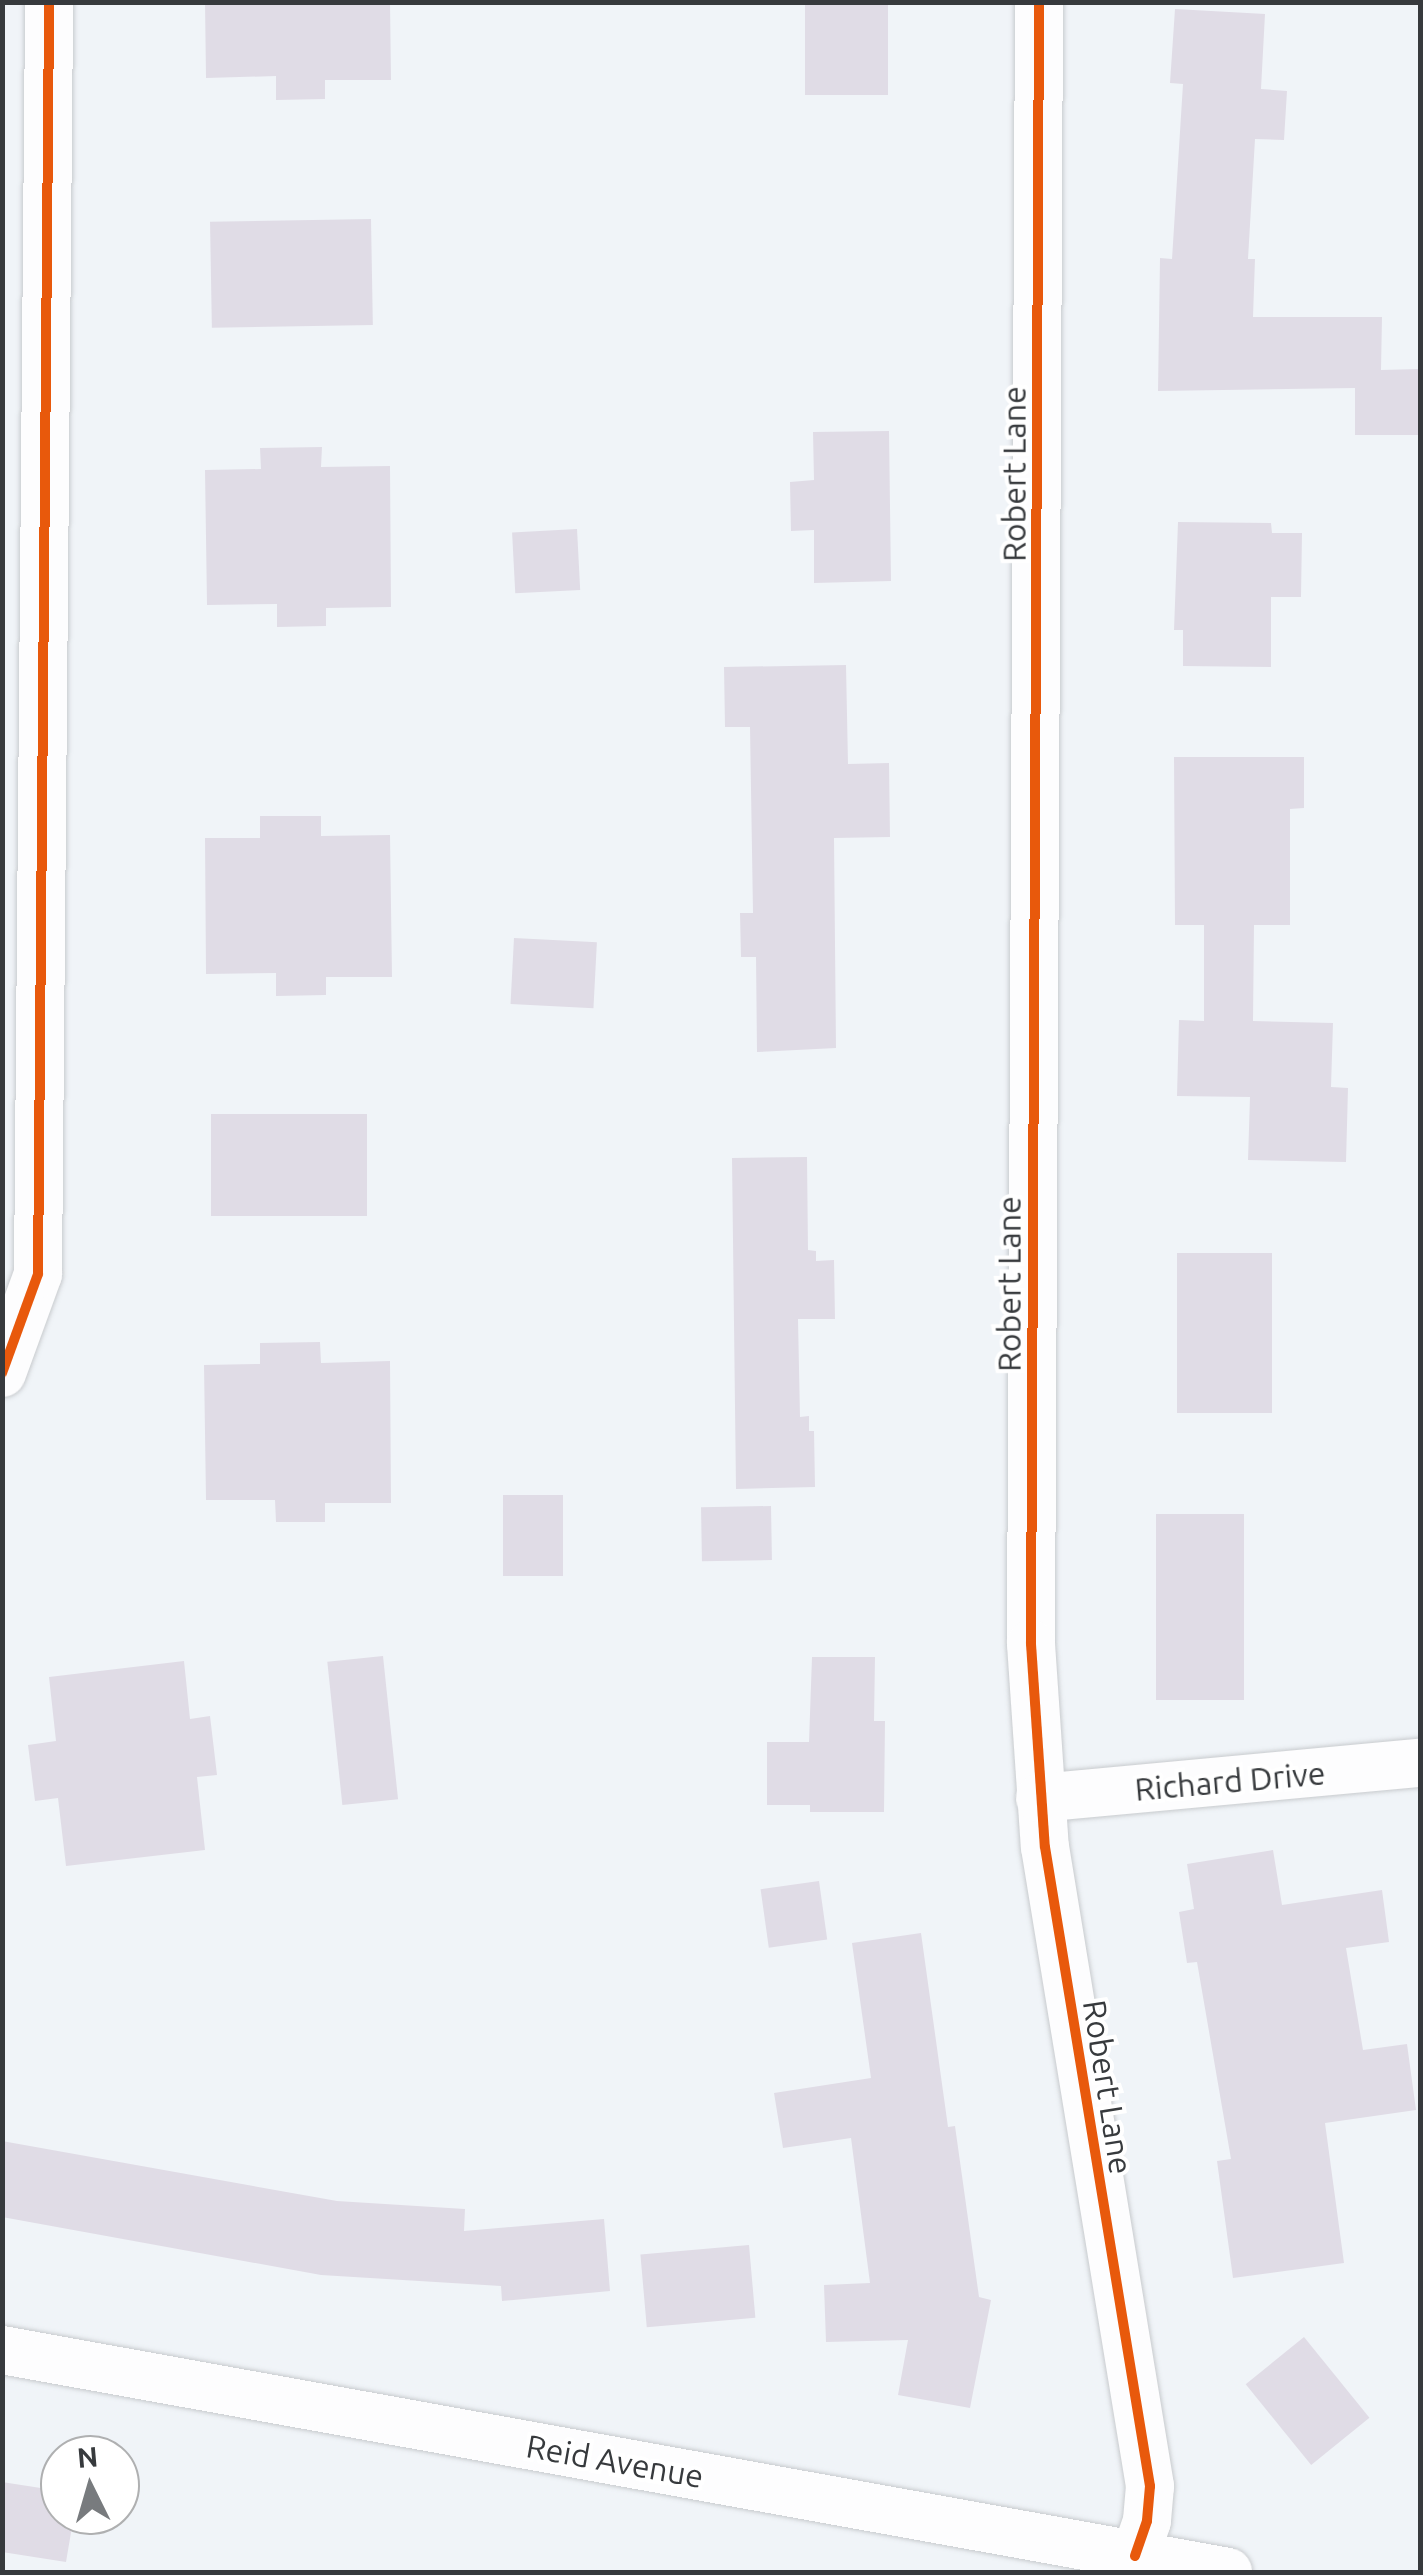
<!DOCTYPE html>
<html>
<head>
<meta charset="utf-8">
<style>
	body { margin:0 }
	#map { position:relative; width:1423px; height:2575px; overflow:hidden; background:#f0f4f8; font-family:Ubuntu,sans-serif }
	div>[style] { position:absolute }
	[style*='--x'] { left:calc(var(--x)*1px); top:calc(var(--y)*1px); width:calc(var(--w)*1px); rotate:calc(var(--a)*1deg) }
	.building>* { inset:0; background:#e0dce6; transform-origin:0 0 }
	.roads { filter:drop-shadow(0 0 2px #c8cbce) drop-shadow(0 0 2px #c8cbce) }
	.street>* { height:48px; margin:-24px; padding:0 24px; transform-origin:24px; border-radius:24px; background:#fdfdfe }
	.cycleway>* { height:10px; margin:-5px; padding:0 5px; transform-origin:5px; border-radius:5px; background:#e8590c }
	span { translate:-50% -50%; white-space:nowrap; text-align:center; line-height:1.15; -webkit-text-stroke:8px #fff; paint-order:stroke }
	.street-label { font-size:32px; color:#373a3d }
	.frame { position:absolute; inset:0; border:5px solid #373a3d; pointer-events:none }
	.north { position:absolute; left:40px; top:2435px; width:100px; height:100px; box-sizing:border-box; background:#fff; border:2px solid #afb0b1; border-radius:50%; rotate:355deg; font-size:28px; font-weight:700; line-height:40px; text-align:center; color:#373a3d }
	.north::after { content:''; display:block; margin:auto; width:35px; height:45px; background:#787b7e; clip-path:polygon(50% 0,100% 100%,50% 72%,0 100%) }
</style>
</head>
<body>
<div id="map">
	<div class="building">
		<div style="clip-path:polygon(205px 2px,390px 2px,391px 80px,325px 80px,325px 99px,276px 100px,276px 76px,206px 78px)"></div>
		<div style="left:805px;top:2px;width:83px;height:93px"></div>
		<div style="clip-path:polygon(1175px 9px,1265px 14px,1261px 89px,1287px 91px,1284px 140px,1255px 139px,1248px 259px,1255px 259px,1253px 317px,1382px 317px,1381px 370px,1420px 369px,1420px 435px,1355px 435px,1355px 388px,1158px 391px,1160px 258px,1172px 259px,1183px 84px,1170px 83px)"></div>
		<div style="left:371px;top:219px;width:106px;height:161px;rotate:89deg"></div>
		<div style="clip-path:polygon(889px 431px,891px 581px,814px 583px,814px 530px,791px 531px,790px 482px,814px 480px,813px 432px)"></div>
		<div style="clip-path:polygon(322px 447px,321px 467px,390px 466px,391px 607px,326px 608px,326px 626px,277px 627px,277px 604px,207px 605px,205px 470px,261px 469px,260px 448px)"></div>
		<div style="clip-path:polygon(1178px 522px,1271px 523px,1272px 533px,1302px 533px,1301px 597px,1271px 597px,1271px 667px,1183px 666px,1183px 630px,1174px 630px)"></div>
		<div style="left:577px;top:529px;width:61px;height:65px;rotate:87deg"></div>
		<div style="clip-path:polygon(846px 665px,848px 764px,889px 763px,890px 837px,834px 838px,836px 1048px,757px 1052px,756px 957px,741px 957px,740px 913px,753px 913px,750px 727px,725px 727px,724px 667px)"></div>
		<div style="clip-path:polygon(1174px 757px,1304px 757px,1304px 808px,1290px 809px,1290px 925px,1254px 925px,1253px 1021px,1333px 1023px,1331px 1087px,1348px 1088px,1346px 1162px,1248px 1160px,1250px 1097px,1177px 1096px,1179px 1020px,1204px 1021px,1204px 925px,1175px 925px)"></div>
		<div style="clip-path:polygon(260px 816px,321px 816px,321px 836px,390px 835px,392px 977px,326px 977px,326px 995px,276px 996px,276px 973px,206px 974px,205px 838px,260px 838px)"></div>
		<div style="left:514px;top:938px;width:83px;height:66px;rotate:3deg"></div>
		<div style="left:211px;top:1114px;width:156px;height:102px"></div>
		<div style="clip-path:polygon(807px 1157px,808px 1250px,816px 1251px,816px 1261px,834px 1260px,835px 1319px,798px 1319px,800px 1417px,809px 1416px,809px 1431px,814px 1431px,815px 1487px,736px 1489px,732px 1158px)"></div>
		<div style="left:1177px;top:1253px;width:95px;height:160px"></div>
		<div style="clip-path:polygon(320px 1342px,321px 1363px,390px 1361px,391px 1503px,325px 1503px,325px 1522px,276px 1522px,275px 1500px,206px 1500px,204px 1365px,260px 1364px,260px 1343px)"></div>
		<div style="left:503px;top:1495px;width:60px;height:81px"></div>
		<div style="left:771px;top:1506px;width:54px;height:70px;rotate:89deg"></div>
		<div style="left:1244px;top:1514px;width:186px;height:88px;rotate:90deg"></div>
		<div style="left:383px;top:1656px;width:144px;height:56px;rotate:84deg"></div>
		<div style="clip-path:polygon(812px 1657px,875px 1657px,874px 1721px,885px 1721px,884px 1812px,810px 1812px,810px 1805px,767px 1805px,767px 1742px,809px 1742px)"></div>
		<div style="clip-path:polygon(184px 1661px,190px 1719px,210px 1716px,217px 1775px,197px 1777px,205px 1850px,66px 1866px,58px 1798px,35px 1801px,28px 1745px,56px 1741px,49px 1677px)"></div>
		<div style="clip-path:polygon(1273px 1850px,1282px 1905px,1382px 1890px,1389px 1942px,1346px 1948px,1363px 2050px,1407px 2044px,1416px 2110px,1325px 2123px,1344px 2263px,1233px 2278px,1217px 2161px,1231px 2159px,1197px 1962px,1187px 1963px,1179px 1912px,1194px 1909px,1187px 1864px)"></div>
		<div style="left:819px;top:1881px;width:59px;height:59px;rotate:82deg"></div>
		<div style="clip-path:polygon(921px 1933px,948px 2127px,955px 2126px,979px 2297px,991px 2300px,970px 2408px,898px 2395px,908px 2340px,826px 2342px,824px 2285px,870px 2283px,851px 2138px,783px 2148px,774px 2093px,871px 2078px,852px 1943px)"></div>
		<div style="clip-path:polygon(2px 2141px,337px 2201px,465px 2209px,464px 2231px,604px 2219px,610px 2291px,502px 2301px,501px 2286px,321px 2275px,2px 2217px)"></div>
		<div style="left:749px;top:2245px;width:73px;height:109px;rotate:85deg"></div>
		<div style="left:1304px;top:2337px;width:104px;height:75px;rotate:51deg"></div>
		<div style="clip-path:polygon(2px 2482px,60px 2491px,60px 2515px,74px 2515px,66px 2562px,2px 2552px)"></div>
	</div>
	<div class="roads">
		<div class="street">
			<div style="--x:1039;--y:2;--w:1642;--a:90.28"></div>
			<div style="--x:1031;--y:1644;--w:203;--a:86.1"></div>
			<div style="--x:1045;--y:1847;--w:648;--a:80.67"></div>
			<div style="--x:1150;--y:2486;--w:35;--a:95"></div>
			<div style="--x:1147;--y:2521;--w:37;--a:109"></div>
			<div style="--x:2;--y:1373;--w:105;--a:-70"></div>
			<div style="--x:38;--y:1274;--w:1272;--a:-89.5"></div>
			<div style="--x:1040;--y:1798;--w:382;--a:-5.3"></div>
			<div style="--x:2;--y:2350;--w:1246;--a:10.26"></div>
		</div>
	</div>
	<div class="cycleway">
		<div style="--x:1039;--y:2;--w:1642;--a:90.28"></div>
		<div style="--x:1031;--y:1644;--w:203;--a:86.1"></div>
		<div style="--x:1045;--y:1847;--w:648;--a:80.67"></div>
		<div style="--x:1150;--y:2486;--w:35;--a:95"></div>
		<div style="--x:1147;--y:2521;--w:37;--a:109"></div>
		<div style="--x:2;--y:1373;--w:105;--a:-70"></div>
		<div style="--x:38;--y:1274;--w:1272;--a:-89.5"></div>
	</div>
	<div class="street-label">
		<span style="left:1014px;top:474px;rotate:-90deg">Robert Lane</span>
		<span style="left:1009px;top:1284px;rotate:-90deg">Robert Lane</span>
		<span style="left:1230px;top:1781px;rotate:-5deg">Richard Drive</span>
		<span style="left:1108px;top:2087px;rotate:81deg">Robert Lane</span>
		<span style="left:615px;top:2461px;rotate:10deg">Reid Avenue</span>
	</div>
	<div class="frame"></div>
	<div class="north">N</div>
</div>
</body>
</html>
